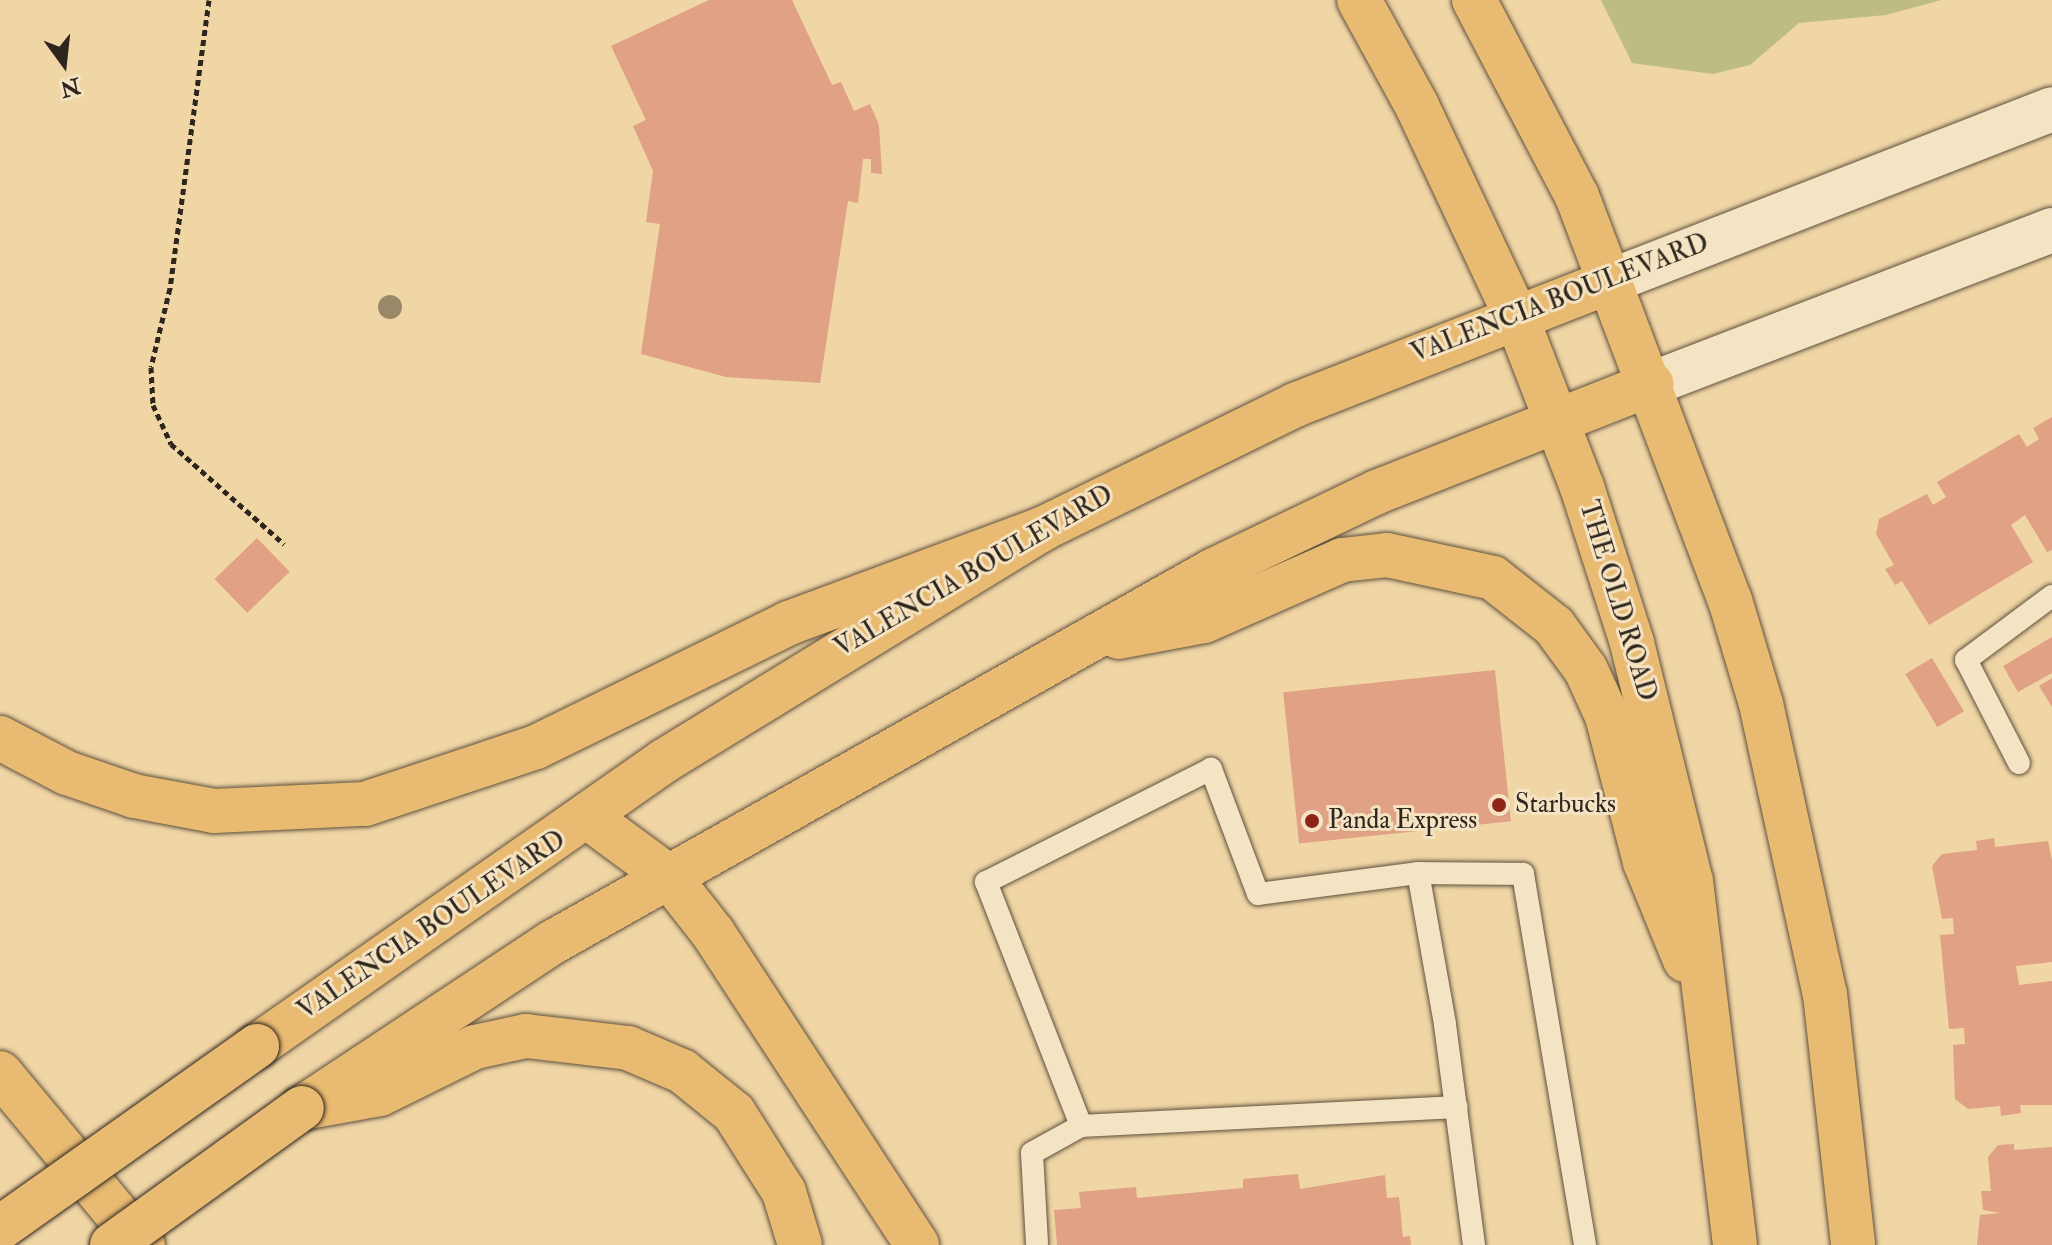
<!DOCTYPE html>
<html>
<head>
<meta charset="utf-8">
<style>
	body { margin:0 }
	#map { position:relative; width:2052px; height:1245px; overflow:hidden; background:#f0d5a5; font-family:"IM FELL Double Pica",serif }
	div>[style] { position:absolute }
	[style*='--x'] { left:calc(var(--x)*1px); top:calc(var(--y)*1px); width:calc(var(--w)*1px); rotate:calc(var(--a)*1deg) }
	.green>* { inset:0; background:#bdbc83 }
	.building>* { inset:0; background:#e0a184; transform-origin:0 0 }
	.path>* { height:5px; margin-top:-2.5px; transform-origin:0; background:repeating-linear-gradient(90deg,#2e251c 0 6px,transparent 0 10px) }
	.roads { filter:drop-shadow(0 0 2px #5e513e) drop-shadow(0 0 2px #5e513e) }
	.service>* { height:22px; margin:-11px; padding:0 11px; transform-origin:11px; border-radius:11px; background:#f5e4c4 }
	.tertiary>* { height:44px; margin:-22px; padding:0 22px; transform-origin:22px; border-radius:22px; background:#f5e4c4 }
	.primary>* { height:44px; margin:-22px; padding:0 22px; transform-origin:22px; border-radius:22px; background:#e8ba72 }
	.motorway>* { height:44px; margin:-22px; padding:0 22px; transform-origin:22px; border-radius:22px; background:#e8ba72 }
	.bridges { filter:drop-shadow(0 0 2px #2e251c) drop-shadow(0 0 2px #2e251c) }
	.primary-bridge>* { height:44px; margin:-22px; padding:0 22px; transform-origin:22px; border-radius:22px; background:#e8ba72 }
	.trees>* { width:24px; height:24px; margin:-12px; border-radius:50%; background:#998968 }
	.dots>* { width:22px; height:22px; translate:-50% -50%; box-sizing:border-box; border:4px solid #f5e4c4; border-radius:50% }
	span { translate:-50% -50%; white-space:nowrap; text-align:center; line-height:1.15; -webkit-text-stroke:6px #f5e4c4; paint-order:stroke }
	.street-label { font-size:26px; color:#2e251c }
	.poi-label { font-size:26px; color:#2e251c }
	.left { translate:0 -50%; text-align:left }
	.north { position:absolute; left:24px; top:24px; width:80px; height:80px; -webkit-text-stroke:6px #f5e4c4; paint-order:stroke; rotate:165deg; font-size:22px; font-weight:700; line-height:32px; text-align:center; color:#2e251c }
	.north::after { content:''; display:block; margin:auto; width:28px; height:36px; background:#2e251c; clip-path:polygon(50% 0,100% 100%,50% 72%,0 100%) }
</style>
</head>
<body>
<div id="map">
	<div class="green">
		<div style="clip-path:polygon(1601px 0,1941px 0,1886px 15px,1799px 23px,1750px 65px,1713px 74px,1632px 63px)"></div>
	</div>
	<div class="building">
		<div style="clip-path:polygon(709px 0,792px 0,832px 85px,841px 82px,854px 111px,870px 104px,879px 125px,882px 174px,871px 173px,871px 159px,863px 159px,858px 203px,848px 201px,820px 383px,726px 377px,641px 354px,660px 224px,646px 222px,653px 171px,633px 126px,646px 120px,611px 46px)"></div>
		<div style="clip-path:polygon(2052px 417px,2052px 550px,2047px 552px,2025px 515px,2011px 525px,2033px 562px,1929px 625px,1902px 581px,1895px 585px,1885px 569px,1894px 565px,1876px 534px,1879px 519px,1927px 494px,1933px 505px,1946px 497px,1937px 482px,2019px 434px,2027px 447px,2039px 439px,2033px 428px)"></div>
		<div style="left:257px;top:538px;width:47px;height:59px;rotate:46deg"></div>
		<div style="clip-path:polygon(2052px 637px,2052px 673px,2018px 692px,2003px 666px)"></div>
		<div style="left:1932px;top:658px;width:62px;height:31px;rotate:59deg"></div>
		<div style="left:1495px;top:670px;width:152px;height:213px;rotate:84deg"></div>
		<div style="clip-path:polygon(2052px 678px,2052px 707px,2039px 686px)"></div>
		<div style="clip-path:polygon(1994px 838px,1995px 847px,2048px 841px,2052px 860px,2052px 962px,2016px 966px,2019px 985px,2052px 981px,2052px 1105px,2020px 1105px,2021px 1113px,2001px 1116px,2000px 1106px,1968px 1109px,1955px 1099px,1953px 1045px,1965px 1044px,1964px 1028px,1949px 1029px,1940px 935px,1954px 934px,1953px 918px,1942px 919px,1932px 866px,1942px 854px,1977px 850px,1976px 841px)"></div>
		<div style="clip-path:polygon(2014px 1144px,2014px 1150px,2052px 1147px,2052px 1245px,1977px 1245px,1980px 1215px,2000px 1213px,1983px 1210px,1981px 1191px,1991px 1191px,1988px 1157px,1998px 1145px)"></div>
		<div style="clip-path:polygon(1298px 1174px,1300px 1189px,1385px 1175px,1387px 1198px,1399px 1197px,1403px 1237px,1410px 1236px,1411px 1245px,1057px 1245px,1054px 1210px,1081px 1208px,1079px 1192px,1136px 1187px,1137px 1198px,1243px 1188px,1243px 1179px)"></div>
	</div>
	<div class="path">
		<div style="--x:209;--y:0;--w:291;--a:97.7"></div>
		<div style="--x:170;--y:288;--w:81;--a:103.5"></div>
		<div style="--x:151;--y:367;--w:38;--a:87"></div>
		<div style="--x:153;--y:405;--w:43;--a:65.2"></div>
		<div style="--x:171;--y:444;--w:151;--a:41.5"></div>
	</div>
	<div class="roads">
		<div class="service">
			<div style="--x:2019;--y:763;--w:116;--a:-117.2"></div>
			<div style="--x:1966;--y:660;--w:107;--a:-36.7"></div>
			<div style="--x:1418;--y:873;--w:161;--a:172.5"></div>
			<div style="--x:1258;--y:894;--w:134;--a:-110.6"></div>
			<div style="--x:1211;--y:769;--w:252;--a:153.3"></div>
			<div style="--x:986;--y:882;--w:262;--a:68.7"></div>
			<div style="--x:1081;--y:1126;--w:376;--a:-2.9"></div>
			<div style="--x:1037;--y:1243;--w:90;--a:-93.2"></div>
			<div style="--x:1032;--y:1153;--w:56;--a:-28.9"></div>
			<div style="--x:1474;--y:1245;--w:223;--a:-97.5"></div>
			<div style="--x:1445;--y:1024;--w:153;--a:-100.1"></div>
			<div style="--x:1418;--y:873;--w:105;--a:0.5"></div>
			<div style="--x:1523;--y:874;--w:376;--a:80.5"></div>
		</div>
		<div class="tertiary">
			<div style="--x:1611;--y:281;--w:473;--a:-21.3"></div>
			<div style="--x:1651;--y:384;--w:430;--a:-21"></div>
		</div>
		<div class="primary">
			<div style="--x:1359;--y:0;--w:121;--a:61.3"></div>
			<div style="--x:1417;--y:106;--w:232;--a:64.8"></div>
			<div style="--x:1516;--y:316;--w:183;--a:68.9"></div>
			<div style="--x:1582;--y:487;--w:164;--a:72.2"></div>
			<div style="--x:1632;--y:643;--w:245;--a:76.1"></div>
			<div style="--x:1691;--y:881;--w:367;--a:83.1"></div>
			<div style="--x:1474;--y:0;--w:221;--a:62.3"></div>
			<div style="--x:1577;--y:196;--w:432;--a:69.3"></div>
			<div style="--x:1730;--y:600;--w:109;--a:73.4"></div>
			<div style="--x:1761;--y:704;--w:297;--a:77.6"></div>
			<div style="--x:1825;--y:994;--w:253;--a:83.6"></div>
			<div style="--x:1119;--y:637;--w:86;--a:-10.7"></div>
			<div style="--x:1204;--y:621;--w:151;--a:-23.8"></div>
			<div style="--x:1342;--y:560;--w:45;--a:-6.3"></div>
			<div style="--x:1387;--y:555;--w:108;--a:12.2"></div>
			<div style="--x:1493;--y:578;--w:78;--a:38.2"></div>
			<div style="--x:1554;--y:626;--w:54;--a:54"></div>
			<div style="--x:1586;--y:670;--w:51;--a:65.5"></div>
			<div style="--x:1607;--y:716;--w:151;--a:75.4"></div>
			<div style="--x:1645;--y:862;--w:106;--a:67.8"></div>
			<div style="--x:257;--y:1046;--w:497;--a:-35"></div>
			<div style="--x:664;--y:761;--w:446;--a:-31.5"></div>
			<div style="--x:1044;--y:528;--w:280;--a:-26.1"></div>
			<div style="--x:1295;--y:405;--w:339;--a:-21.4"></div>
			<div style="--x:302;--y:1108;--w:301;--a:-33.5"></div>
			<div style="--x:553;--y:942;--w:758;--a:-29.37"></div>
			<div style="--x:1214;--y:570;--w:181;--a:-25.6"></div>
			<div style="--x:1377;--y:492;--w:295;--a:-21.5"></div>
		</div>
		<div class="motorway">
			<div style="--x:0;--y:738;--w:76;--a:27.6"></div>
			<div style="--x:67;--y:773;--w:71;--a:18.9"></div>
			<div style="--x:134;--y:796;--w:81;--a:10.6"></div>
			<div style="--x:214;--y:811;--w:151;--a:-2.7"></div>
			<div style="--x:365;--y:804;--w:180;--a:-18.4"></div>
			<div style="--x:536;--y:747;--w:282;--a:-26.1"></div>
			<div style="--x:789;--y:623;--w:272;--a:-20.4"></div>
			<div style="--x:589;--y:818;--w:99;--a:36.4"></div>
			<div style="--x:669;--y:877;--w:71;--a:51.8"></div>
			<div style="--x:713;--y:933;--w:373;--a:56.8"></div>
			<div style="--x:0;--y:1073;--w:224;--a:50.3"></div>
			<div style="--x:302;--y:1108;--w:79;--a:-10.2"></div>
			<div style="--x:380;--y:1094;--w:106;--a:-26.3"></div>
			<div style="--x:475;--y:1047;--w:52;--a:-12.2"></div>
			<div style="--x:526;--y:1036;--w:103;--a:6.7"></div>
			<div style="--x:628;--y:1048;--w:59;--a:23.1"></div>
			<div style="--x:682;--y:1071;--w:67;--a:38.9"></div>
			<div style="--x:734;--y:1113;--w:93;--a:57.7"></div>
			<div style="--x:784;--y:1192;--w:55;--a:73.2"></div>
		</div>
	</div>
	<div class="bridges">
		<div class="primary-bridge">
			<div style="--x:0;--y:1228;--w:315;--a:-35.3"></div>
			<div style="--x:112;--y:1245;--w:234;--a:-35.8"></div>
		</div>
	</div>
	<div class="trees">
		<div style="left:390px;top:307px"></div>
	</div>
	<div class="dots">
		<div style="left:1499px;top:805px;background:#8f2418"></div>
		<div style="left:1312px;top:821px;background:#8f2418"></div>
	</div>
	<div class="street-label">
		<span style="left:1560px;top:299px;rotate:-21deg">VALENCIA BOULEVARD</span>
		<span style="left:974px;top:572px;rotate:-30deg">VALENCIA BOULEVARD</span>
		<span style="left:1617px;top:601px;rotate:73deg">THE OLD ROAD</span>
		<span style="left:432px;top:926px;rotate:-34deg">VALENCIA BOULEVARD</span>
	</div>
	<div class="poi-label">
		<span class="left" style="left:1515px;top:805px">Starbucks</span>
		<span class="left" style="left:1328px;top:821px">Panda Express</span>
	</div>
	<div class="north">N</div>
</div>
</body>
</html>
